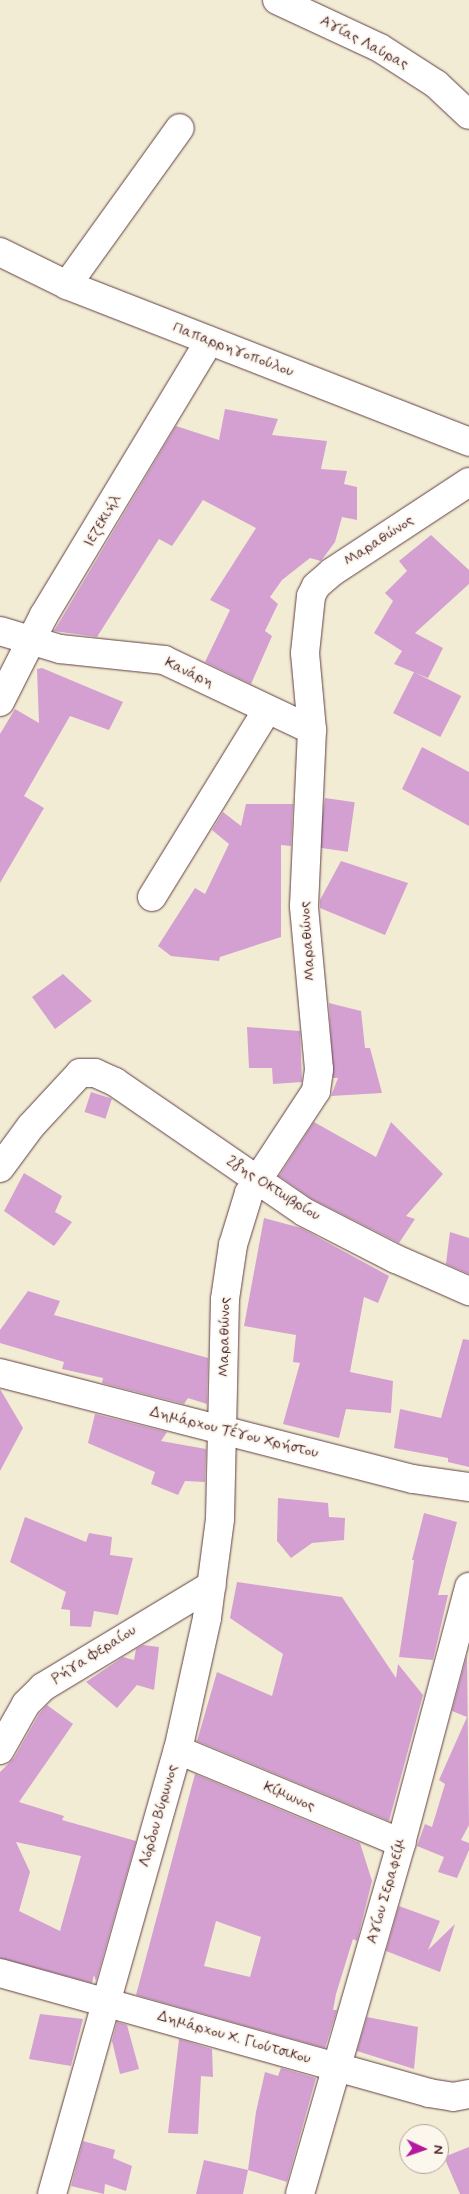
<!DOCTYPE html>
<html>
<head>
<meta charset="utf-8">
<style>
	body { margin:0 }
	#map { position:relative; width:469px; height:2194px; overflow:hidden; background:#f2ecd4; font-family:Mynerve,sans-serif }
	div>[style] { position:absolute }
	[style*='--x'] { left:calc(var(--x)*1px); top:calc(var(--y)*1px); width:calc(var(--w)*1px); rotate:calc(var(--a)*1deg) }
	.building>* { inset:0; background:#d3a0d1; transform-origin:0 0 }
	.roads { filter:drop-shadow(0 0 1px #633e44) drop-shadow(0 0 1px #633e44) }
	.minor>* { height:28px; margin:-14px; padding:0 14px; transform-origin:14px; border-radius:14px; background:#fff }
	span { translate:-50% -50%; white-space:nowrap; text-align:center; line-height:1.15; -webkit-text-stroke:4px #fbf7ec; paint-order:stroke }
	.street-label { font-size:15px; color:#4a1f2b }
	.north { position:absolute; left:399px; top:2124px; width:50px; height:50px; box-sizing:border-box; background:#fbf7ec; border:1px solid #b4a19f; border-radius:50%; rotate:93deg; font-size:14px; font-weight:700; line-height:20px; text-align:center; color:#4a1f2b }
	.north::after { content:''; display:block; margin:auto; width:18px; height:22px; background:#b5179e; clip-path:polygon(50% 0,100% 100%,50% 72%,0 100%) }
</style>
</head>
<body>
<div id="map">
	<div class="building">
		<div style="clip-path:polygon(225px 409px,278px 419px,272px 435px,327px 441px,321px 469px,347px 471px,344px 484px,357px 487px,357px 520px,342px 517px,335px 542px,321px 561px,310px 558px,282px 580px,270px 597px,278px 604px,265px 631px,272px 636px,251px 684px,205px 662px,230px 610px,210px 600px,256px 528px,203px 500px,172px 546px,159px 539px,97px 637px,54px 631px,176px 426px,219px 440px)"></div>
		<div style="clip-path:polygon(431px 535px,469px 570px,469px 584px,415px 633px,443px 648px,428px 678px,394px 664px,402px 651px,374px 633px,393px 601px,385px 593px,407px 571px,399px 561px)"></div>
		<div style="clip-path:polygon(42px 668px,123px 702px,109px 730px,70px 716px,24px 796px,44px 808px,0 883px,0 734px,15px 709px,39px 723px,37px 669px)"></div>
		<div style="left:414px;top:672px;width:53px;height:46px;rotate:27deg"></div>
		<div style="clip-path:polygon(422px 747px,469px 772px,469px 826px,402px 789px)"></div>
		<div style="left:325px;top:798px;width:30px;height:50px;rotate:8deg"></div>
		<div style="clip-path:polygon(246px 804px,293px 804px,291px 846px,281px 845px,281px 937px,220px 957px,219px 961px,171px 956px,158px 946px,195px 888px,205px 894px,229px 844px,212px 830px,223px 812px,241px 826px)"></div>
		<div style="clip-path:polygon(341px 861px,408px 883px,385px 935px,320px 908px,320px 900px)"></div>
		<div style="clip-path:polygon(63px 974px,92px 1001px,55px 1029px,32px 997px)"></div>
		<div style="clip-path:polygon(329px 1003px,361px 1011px,365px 1048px,370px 1048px,382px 1093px,331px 1096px,338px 1078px,333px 1078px)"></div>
		<div style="clip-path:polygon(247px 1027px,300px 1031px,302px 1082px,273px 1084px,272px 1068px,249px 1068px)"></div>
		<div style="left:91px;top:1092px;width:22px;height:21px;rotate:18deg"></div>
		<div style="clip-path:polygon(314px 1122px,376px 1157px,391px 1122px,443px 1174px,406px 1216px,415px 1219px,399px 1243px,312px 1199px,279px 1176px)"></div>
		<div style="clip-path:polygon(24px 1173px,62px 1196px,55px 1212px,72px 1222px,54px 1246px,4px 1211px)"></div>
		<div style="clip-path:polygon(264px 1218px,301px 1228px,389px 1276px,378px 1303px,364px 1297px,350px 1372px,393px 1381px,391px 1413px,346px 1409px,339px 1438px,283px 1424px,300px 1363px,293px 1362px,296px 1335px,244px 1326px)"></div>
		<div style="clip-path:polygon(450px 1232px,469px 1238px,469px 1274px,446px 1264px)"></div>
		<div style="clip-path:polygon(28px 1291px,60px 1301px,54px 1315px,208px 1358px,207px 1404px,188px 1398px,184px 1404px,102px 1383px,103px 1378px,62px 1369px,64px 1362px,0 1343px,0 1330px)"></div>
		<div style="clip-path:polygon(463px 1339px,469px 1340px,469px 1467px,448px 1462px,448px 1458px,394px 1448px,400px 1409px,441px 1418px)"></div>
		<div style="clip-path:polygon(0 1389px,23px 1428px,0 1471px)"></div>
		<div style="clip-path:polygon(95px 1414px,167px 1432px,161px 1441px,206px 1449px,205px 1482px,185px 1481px,178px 1495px,151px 1484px,155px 1472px,88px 1443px)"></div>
		<div style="clip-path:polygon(278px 1498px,328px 1503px,329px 1517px,345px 1518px,344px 1540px,312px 1543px,291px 1558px,277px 1541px)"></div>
		<div style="clip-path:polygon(424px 1513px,457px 1522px,438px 1595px,448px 1595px,433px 1660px,399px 1657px,414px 1560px,412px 1560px)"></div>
		<div style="clip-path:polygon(25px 1517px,86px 1542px,89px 1533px,112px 1537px,110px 1555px,133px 1558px,118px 1615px,94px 1611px,91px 1627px,70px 1626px,70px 1610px,61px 1609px,66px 1592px,10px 1562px)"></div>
		<div style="clip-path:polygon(237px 1582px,342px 1597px,396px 1678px,398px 1664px,423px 1695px,389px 1821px,197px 1741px,217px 1672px,272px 1696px,283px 1654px,230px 1618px)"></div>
		<div style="clip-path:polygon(143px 1645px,159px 1647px,154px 1690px,137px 1685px,117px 1708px,86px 1682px,123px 1657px,134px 1660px,136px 1649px)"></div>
		<div style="clip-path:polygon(467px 1655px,469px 1825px,461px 1840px,469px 1843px,469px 1850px,457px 1878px,438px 1872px,444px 1857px,417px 1846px,425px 1824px,432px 1827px,445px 1784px,439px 1780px,467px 1717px,452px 1711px)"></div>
		<div style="clip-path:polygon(evenodd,47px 1705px,73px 1724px,19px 1802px,64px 1816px,62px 1820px,136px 1841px,96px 1981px,94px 1975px,92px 1983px,0 1958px,0 1772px,14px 1758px,39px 1714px,47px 1705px,16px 1842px,81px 1856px,60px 1931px,19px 1911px,30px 1872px,16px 1842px)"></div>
		<div style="clip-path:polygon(evenodd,195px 1774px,360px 1843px,372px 1881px,357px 1941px,353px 1939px,336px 1994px,333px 2010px,337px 2010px,325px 2048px,136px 1995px,195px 1774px,216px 1921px,261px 1937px,250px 1977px,204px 1966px,216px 1921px)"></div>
		<div style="clip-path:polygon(399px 1906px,440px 1921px,428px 1950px,455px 1924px,440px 1972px,386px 1951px)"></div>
		<div style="clip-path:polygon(40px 2014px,83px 2019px,71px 2066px,29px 2059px)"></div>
		<div style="clip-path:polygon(367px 2017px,418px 2027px,414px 2069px,357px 2051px)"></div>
		<div style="clip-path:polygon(117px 2022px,127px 2025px,139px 2069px,120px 2074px,112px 2041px)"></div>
		<div style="clip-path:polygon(179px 2039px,212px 2049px,213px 2077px,201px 2076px,198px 2134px,168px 2133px)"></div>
		<div style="clip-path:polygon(281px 2068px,316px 2078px,287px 2182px,248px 2170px,256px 2112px,265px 2072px,278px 2076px)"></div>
		<div style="clip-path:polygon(83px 2141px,115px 2150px,113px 2158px,132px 2166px,126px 2191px,105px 2184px,104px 2194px,71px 2186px)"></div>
		<div style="clip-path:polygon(469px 2147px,469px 2194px,460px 2194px,444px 2157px)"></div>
		<div style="clip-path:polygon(204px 2160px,248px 2170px,243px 2194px,196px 2194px)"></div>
	</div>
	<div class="roads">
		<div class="minor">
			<div style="--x:277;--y:0;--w:114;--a:25"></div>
			<div style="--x:380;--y:48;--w:67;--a:32.7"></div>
			<div style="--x:436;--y:84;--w:45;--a:43.2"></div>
			<div style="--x:0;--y:252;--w:75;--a:26.2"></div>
			<div style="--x:67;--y:285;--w:432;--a:21.3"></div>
			<div style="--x:67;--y:285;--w:193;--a:-54.3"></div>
			<div style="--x:0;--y:631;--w:63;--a:16.7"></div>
			<div style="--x:60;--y:649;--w:105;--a:6"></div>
			<div style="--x:164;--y:660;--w:164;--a:25.3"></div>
			<div style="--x:0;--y:702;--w:97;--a:-63.2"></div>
			<div style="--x:44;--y:615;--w:320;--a:-58.9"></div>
			<div style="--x:152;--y:897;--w:220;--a:-58.4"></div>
			<div style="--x:0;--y:1168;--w:52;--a:-53.6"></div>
			<div style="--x:31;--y:1126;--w:72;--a:-47.2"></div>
			<div style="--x:80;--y:1073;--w:15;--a:0"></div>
			<div style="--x:95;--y:1073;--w:22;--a:24"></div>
			<div style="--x:115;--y:1082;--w:229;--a:34.5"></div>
			<div style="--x:304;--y:1212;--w:103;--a:27.1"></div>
			<div style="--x:396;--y:1259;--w:80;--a:23.7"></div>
			<div style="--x:0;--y:1373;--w:426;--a:14.4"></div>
			<div style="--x:413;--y:1479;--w:57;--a:8.1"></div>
			<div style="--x:0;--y:1750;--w:53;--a:-60.5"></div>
			<div style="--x:26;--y:1704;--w:24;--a:-45"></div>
			<div style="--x:43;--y:1687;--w:197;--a:-31.1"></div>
			<div style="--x:178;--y:1750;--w:242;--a:22.6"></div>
			<div style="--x:0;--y:1973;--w:445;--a:15.6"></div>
			<div style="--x:429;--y:2093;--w:24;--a:9"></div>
			<div style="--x:453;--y:2097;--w:16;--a:-11"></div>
			<div style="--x:52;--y:2194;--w:462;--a:-74.2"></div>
			<div style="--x:178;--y:1750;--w:135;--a:-77.6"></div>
			<div style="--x:207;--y:1618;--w:100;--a:-82.5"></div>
			<div style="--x:220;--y:1519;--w:220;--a:-88.7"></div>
			<div style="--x:225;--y:1299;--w:55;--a:-81.6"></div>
			<div style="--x:233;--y:1245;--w:54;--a:-72.9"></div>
			<div style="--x:249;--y:1193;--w:122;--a:-56.7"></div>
			<div style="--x:316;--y:1091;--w:22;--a:-82"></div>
			<div style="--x:319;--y:1069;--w:164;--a:-95.3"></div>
			<div style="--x:304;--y:906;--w:176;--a:-87.4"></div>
			<div style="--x:312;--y:730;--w:77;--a:-95.2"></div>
			<div style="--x:305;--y:653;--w:57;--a:-84"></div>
			<div style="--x:311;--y:596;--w:11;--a:-63"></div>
			<div style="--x:316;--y:586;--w:21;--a:-41"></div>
			<div style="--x:332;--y:572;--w:164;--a:-33.3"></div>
			<div style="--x:300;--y:2194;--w:365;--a:-73.9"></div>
			<div style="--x:401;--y:1843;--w:265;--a:-75.1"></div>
		</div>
	</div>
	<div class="street-label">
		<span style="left:364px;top:43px;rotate:28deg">Αγίας Λαύρας</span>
		<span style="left:233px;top:350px;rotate:21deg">Παπαρρηγοπούλου</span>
		<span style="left:103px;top:521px;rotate:-59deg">Ιεζεκιήλ</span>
		<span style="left:379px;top:541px;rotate:-33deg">Μαραθώνος</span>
		<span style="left:189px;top:673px;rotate:25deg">Κανάρη</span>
		<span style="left:308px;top:941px;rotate:-94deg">Μαραθώνος</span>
		<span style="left:273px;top:1189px;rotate:32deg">28ης Οκτωβρίου</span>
		<span style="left:225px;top:1337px;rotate:-89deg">Μαραθώνος</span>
		<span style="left:234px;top:1433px;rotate:14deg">Δημάρχου Τέγου Χρήστου</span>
		<span style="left:94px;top:1655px;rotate:-32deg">Ρήγα Φεραίου</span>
		<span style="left:289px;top:1797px;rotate:23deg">Κίμωνος</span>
		<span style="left:159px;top:1816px;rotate:-74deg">Λόρδου Βύρωνος</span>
		<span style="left:387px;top:1891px;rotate:-74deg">Αγίου Σεραφείμ</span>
		<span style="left:234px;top:2038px;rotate:16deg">Δημάρχου Χ. Γιούτσικου</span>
	</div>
	<div class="north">N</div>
</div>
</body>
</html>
